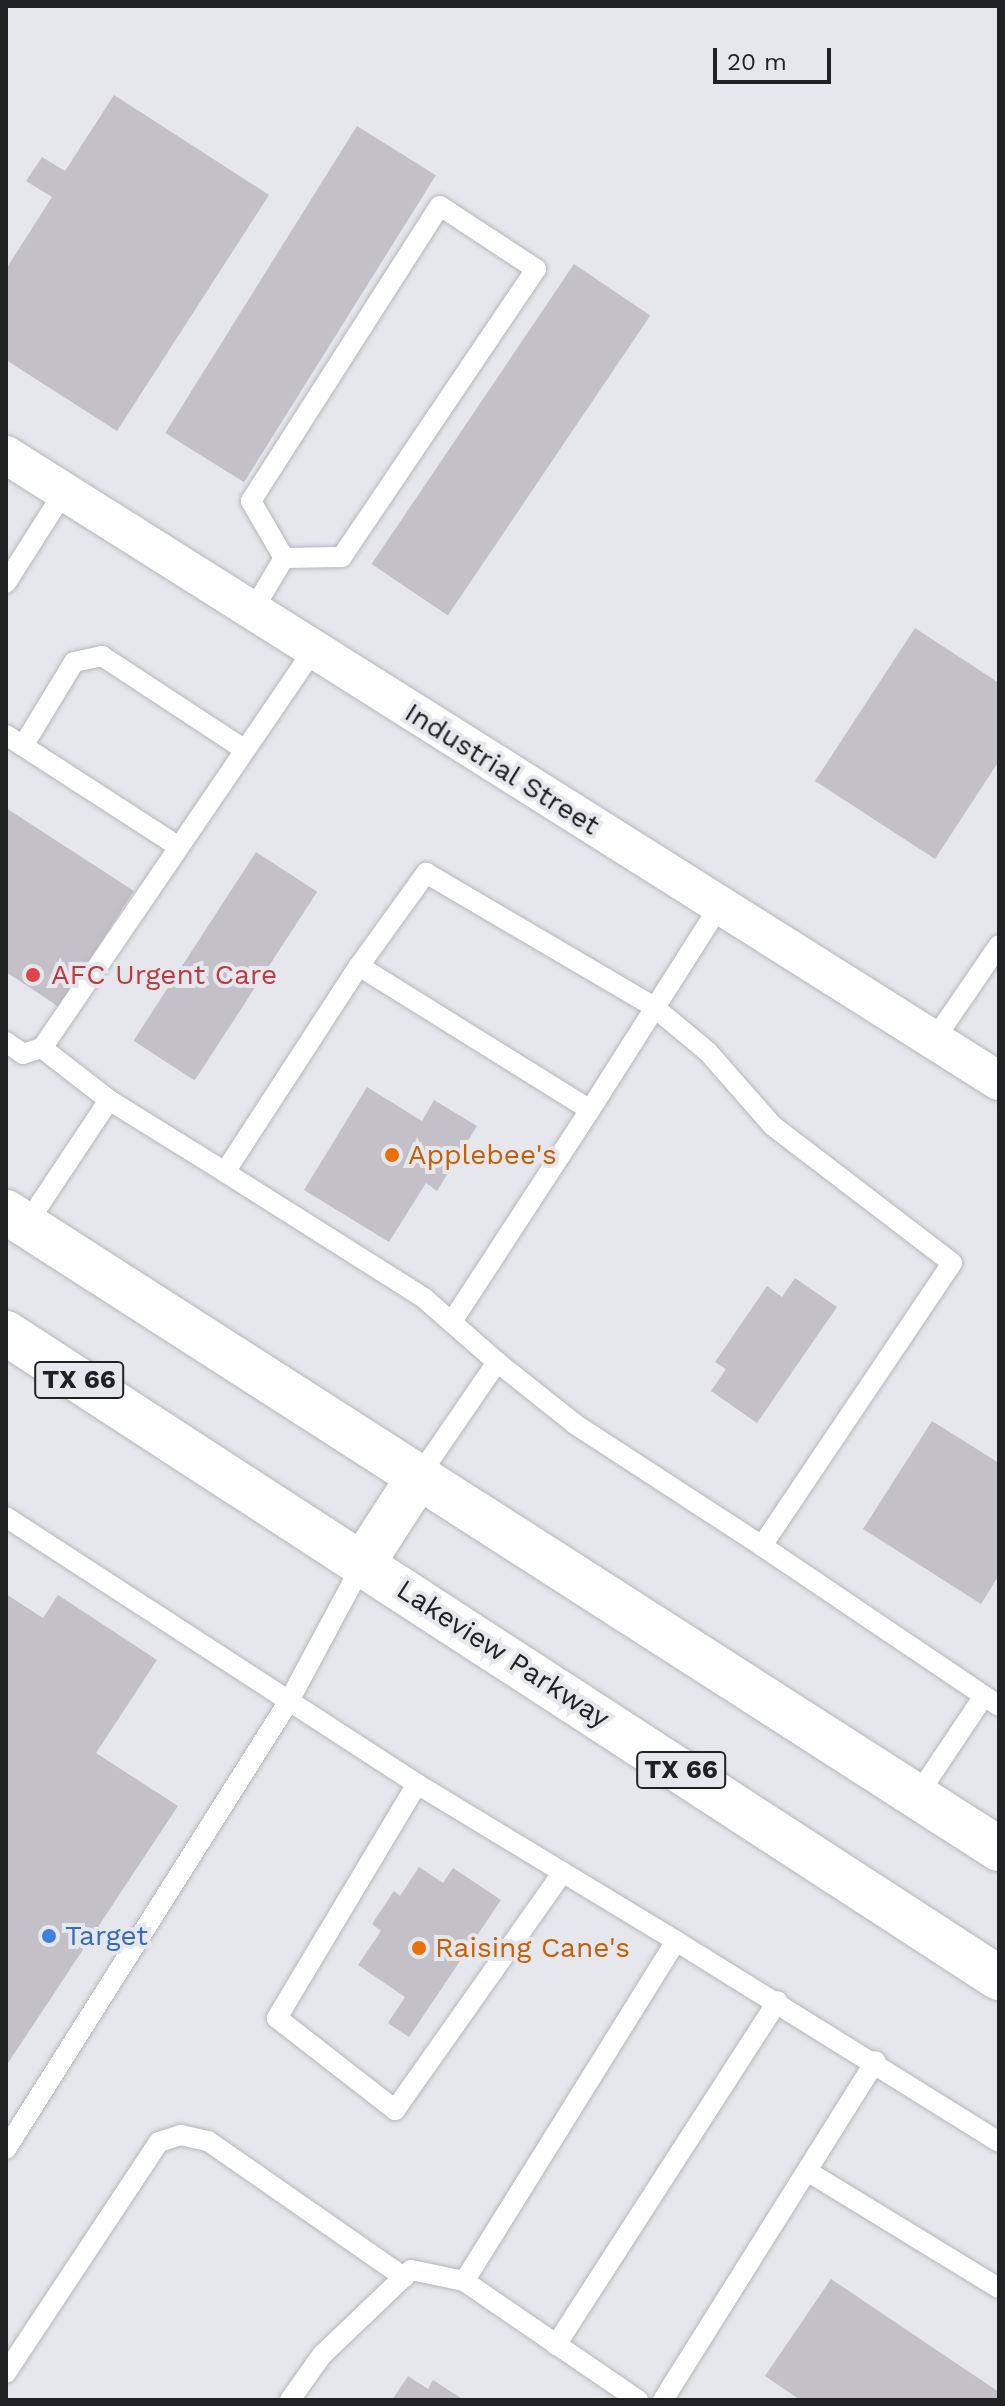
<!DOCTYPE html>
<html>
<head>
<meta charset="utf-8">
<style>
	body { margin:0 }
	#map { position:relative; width:1005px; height:2406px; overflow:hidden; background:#e5e7ec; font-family:"Work Sans",sans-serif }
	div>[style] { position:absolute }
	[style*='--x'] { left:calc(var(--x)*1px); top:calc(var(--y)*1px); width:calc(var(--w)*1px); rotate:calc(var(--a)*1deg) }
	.building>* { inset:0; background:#c3c1c7; transform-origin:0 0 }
	.roads { filter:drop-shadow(0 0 2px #b5b7bd) drop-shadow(0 0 2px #b5b7bd) }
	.lane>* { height:20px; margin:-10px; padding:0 10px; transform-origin:10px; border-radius:10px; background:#fff }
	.street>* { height:38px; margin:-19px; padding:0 19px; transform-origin:19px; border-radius:19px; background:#fff }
	.primary>* { height:44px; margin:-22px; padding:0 22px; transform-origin:22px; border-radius:22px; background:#fff }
	.dots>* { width:22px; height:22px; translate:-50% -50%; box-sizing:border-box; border:4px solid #e5e7ec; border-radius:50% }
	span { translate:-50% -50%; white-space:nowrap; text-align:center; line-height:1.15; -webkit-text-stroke:8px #e5e7ec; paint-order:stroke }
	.shield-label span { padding:2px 6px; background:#e5e7ec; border:2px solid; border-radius:6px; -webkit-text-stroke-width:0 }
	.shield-label { font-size:26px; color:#202123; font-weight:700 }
	.street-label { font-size:28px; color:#202123 }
	.health-label { font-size:28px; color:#be3a42 }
	.left { translate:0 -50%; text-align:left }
	.food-label { font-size:28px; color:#c56008 }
	.shop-label { font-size:28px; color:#366cbe }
	.frame { position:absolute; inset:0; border:8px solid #202123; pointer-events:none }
	.scale { position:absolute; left:713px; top:48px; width:118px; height:36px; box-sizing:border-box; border:4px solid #202123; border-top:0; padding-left:10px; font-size:24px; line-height:28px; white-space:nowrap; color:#202123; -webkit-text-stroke:6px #e5e7ec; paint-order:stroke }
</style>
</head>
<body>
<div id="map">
	<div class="building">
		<div style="clip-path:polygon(114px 95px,269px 195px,117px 431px,6px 360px,6px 269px,52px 197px,26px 181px,42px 157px,65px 171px)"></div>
		<div style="left:357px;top:126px;width:93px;height:362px;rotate:32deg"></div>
		<div style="left:574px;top:264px;width:92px;height:362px;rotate:34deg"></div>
		<div style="clip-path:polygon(915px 628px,999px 683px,999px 761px,935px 859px,815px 781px)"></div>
		<div style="clip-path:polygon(6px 808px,134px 891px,59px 1007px,6px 972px)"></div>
		<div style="left:256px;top:852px;width:73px;height:225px;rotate:33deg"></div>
		<div style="clip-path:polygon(367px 1087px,422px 1121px,434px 1100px,477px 1126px,437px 1191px,426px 1183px,389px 1242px,304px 1190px)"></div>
		<div style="clip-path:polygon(795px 1278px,837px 1307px,757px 1423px,711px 1391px,726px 1369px,715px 1362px,767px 1286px,782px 1297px)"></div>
		<div style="clip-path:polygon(932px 1421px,999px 1463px,999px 1575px,981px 1604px,863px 1529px)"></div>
		<div style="clip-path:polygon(6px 1594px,43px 1618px,58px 1595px,157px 1660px,96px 1753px,178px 1806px,6px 2066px)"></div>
		<div style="clip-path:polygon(419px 1867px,443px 1883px,453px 1868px,501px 1900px,409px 2037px,388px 2023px,405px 1997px,358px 1965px,381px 1931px,372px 1924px,394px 1891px,400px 1896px)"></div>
		<div style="clip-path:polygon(831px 2279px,999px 2392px,999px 2400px,800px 2400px,765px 2376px)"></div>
		<div style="clip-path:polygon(408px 2376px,428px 2389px,433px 2380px,464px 2400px,392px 2400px)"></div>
	</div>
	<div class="roads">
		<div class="lane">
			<div style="--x:6;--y:583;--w:108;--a:-57.5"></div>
			<div style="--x:253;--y:610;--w:61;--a:-59.2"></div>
			<div style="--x:284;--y:558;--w:66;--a:-120.1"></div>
			<div style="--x:251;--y:501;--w:350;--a:-57.4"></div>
			<div style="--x:440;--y:206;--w:115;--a:33.3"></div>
			<div style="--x:536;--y:269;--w:347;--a:124"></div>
			<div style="--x:342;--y:557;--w:58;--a:179"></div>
			<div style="--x:6;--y:735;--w:206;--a:32.9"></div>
			<div style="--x:23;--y:746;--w:98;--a:-58.7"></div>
			<div style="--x:74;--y:662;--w:29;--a:-12"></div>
			<div style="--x:102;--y:656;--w:171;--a:33.3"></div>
			<div style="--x:359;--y:966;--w:115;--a:-54.2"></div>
			<div style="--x:426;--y:873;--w:264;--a:30.4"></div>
			<div style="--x:654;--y:1007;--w:70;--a:39.8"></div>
			<div style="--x:708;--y:1052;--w:98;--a:48.7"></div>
			<div style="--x:773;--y:1126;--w:225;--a:37.4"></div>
			<div style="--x:952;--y:1263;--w:341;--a:123.9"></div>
			<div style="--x:762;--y:1546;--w:223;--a:-146.9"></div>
			<div style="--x:575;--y:1424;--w:100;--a:-141.5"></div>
			<div style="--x:934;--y:1040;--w:115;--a:-55.6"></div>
			<div style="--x:6;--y:1042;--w:21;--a:35"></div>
			<div style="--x:23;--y:1054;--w:20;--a:-18"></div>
			<div style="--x:109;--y:1100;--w:85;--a:-142.2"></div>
			<div style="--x:42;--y:1048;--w:483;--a:-55.7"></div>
			<div style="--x:26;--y:1225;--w:150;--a:-56.4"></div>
			<div style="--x:109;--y:1100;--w:137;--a:31.8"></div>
			<div style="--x:453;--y:1320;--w:251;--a:-56.9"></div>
			<div style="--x:419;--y:1476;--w:138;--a:-55.6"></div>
			<div style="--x:497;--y:1362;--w:97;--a:-138.8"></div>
			<div style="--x:424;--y:1298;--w:236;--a:-147.7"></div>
			<div style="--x:225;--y:1172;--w:246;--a:-57"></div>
			<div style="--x:359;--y:966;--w:272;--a:31.9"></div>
			<div style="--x:590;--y:1110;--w:241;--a:-57.6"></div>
			<div style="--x:6;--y:1517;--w:490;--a:33"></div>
			<div style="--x:417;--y:1784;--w:303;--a:31.2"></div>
			<div style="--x:676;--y:1941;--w:401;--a:121.9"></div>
			<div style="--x:464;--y:2281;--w:54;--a:-168.3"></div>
			<div style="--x:411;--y:2270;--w:123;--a:136.3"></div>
			<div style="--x:322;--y:2355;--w:55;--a:125.4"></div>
			<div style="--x:762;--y:1546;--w:286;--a:34"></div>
			<div style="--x:417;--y:1784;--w:273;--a:120.9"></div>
			<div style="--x:277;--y:2018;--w:150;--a:37.9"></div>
			<div style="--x:395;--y:2110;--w:291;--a:-54.8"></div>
			<div style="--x:917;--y:1796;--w:120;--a:-56.2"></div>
			<div style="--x:676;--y:1941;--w:380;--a:31.9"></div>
			<div style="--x:6;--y:2149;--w:530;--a:-57.72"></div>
			<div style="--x:289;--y:1701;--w:157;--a:-61.8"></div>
			<div style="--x:807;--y:2171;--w:225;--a:31.4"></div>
			<div style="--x:464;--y:2281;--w:211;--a:34.4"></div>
			<div style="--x:556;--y:2345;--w:409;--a:-57.2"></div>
			<div style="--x:6;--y:2373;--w:277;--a:-56.5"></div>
			<div style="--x:159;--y:2142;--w:23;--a:-18"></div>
			<div style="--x:181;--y:2135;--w:28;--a:13"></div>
			<div style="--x:208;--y:2141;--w:239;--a:34.8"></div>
			<div style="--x:663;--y:2400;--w:400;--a:-57.9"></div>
		</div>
		<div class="street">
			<div style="--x:6;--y:455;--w:1174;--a:32.23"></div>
		</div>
		<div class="primary">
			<div style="--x:6;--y:1212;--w:1180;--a:32.68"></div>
			<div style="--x:6;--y:1333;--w:1184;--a:33.01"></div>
			<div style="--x:363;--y:1563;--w:103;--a:-57.2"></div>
		</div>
	</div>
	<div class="dots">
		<div style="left:33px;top:975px;background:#e0444e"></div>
		<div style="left:392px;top:1155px;background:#e8710a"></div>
		<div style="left:49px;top:1936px;background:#3f7fe0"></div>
		<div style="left:419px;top:1948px;background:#e8710a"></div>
	</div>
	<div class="shield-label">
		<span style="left:79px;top:1380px">TX 66</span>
		<span style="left:681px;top:1770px">TX 66</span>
	</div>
	<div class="street-label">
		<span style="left:502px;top:769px;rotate:32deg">Industrial Street</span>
		<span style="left:503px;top:1654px;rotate:33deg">Lakeview Parkway</span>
	</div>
	<div class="health-label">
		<span class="left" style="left:51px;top:975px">AFC Urgent Care</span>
	</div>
	<div class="food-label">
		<span class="left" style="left:408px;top:1155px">Applebee's</span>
		<span class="left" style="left:435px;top:1948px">Raising Cane's</span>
	</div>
	<div class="shop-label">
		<span class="left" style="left:65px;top:1936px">Target</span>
	</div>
	<div class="frame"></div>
	<div class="scale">20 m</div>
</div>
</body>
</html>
